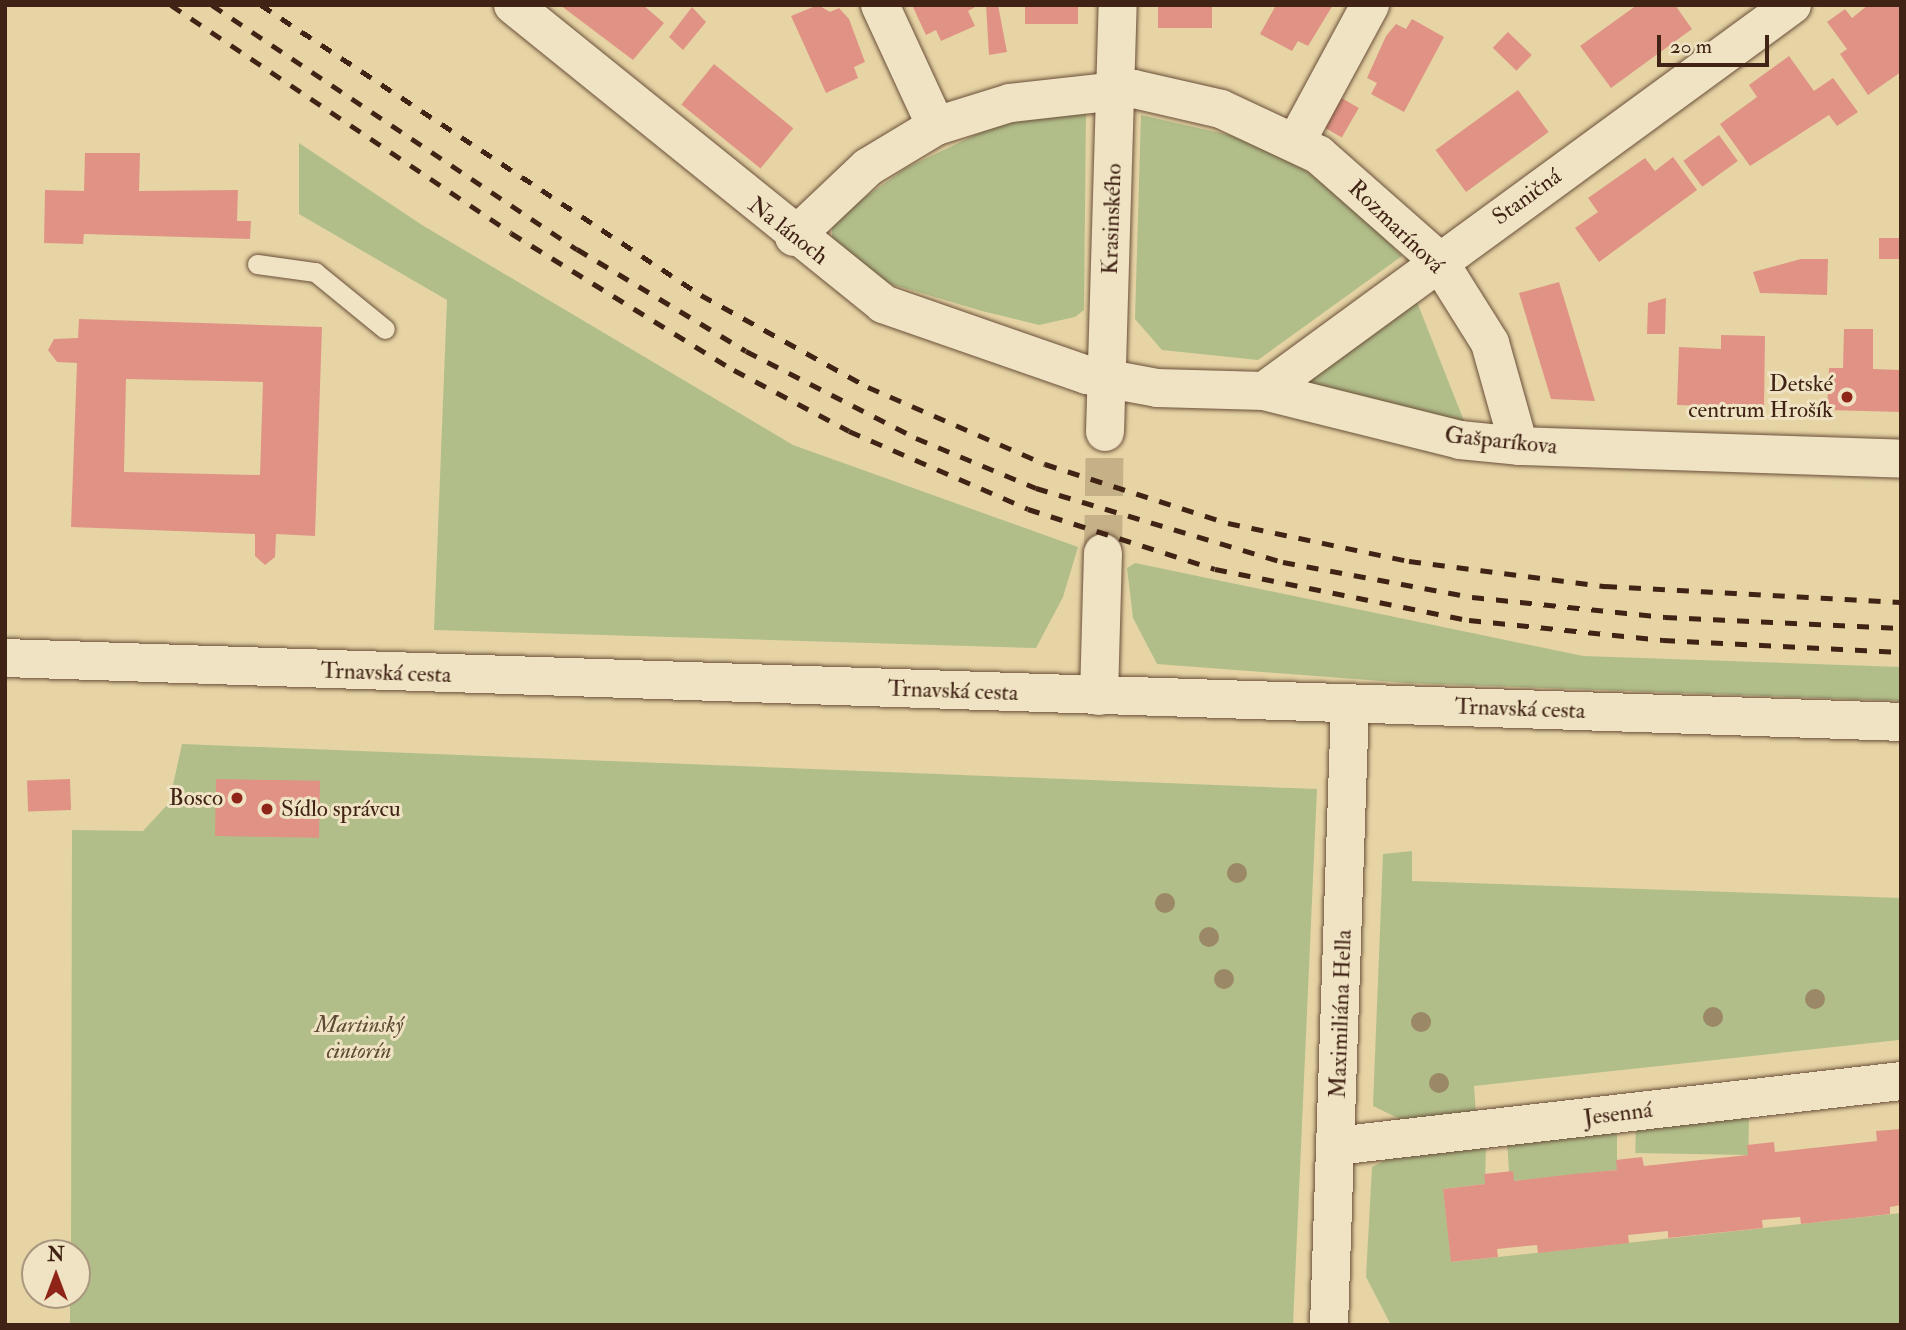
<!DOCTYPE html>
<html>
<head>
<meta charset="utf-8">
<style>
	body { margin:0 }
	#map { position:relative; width:1906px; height:1330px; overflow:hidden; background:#e6d4a5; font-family:"IM FELL Double Pica",serif }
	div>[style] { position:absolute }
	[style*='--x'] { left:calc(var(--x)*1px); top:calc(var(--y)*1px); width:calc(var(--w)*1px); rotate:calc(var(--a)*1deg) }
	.green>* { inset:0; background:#b1be8a; transform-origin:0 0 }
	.building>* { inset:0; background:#e09384; transform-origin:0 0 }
	.street-tunnel>* { height:38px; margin-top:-19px; transform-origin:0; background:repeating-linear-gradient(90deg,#c5b188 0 38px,transparent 0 57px) }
	.roads { filter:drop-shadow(0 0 2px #6a4f39) drop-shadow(0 0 2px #6a4f39) }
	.lane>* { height:19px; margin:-9.5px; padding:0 9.5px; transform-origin:9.5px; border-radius:9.5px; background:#efe3c4 }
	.street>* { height:38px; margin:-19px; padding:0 19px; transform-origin:19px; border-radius:19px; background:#efe3c4 }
	.secondary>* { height:38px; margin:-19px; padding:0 19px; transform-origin:19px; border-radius:19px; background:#efe3c4 }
	.rail>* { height:5px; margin-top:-2.5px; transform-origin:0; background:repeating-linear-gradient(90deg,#412315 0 12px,transparent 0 24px) }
	.trees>* { width:20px; height:20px; margin:-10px; border-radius:50%; background:#9b8866 }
	.dots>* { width:19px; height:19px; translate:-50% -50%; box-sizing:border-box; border:4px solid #efe3c4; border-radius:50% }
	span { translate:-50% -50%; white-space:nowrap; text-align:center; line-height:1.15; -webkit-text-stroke:6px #efe3c4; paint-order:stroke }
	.street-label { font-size:23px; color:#412315 }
	.poi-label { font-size:23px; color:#412315 }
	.right { translate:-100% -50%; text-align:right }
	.left { translate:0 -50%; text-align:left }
	.park-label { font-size:23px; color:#5d4a32; font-style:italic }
	.frame { position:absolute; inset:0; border:7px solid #412315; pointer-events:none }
	.north { position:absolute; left:21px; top:1239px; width:70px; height:70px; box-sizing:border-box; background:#efe3c4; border:2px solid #a9967e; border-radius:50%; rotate:0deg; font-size:19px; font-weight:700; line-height:28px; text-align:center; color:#412315 }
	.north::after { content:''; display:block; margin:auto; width:24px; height:32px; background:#8f2418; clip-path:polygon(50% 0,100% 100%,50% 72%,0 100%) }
	.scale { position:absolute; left:1657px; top:35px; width:112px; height:32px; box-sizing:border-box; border:4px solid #412315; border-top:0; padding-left:9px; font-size:21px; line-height:24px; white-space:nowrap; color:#412315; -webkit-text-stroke:5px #efe3c4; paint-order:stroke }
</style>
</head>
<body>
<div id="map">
	<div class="green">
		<div style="clip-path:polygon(1086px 112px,1084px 310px,1075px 317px,1039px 325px,982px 311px,867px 277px,832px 248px,832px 221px,906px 168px,996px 125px)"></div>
		<div style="clip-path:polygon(1141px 115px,1238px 137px,1303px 169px,1343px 197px,1402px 256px,1258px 360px,1162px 350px,1135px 319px)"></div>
		<div style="clip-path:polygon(299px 143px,422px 225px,793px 445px,1078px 547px,1063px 597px,1036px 648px,434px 630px,447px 300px,299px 214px)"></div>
		<div style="clip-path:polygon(1417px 302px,1466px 426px,1303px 385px)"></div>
		<div style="clip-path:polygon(1135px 563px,1583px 656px,1901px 667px,1901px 701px,1407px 683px,1157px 664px,1133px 618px,1127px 568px)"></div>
		<div style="clip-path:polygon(182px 744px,1317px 789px,1293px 1325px,70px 1325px,70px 1295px,77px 1295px,77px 1253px,71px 1253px,72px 830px,143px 831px,169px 803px)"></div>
		<div style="clip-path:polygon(1412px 851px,1412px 881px,1901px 898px,1901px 1051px,1899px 1040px,1474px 1086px,1476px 1114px,1404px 1121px,1373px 1106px,1383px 854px)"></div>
		<div style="left:1749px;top:1116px;width:39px;height:113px;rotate:91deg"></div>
		<div style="clip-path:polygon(1617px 1130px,1617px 1170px,1514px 1181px,1509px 1171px,1507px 1142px)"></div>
		<div style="clip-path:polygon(1486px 1144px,1485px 1184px,1443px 1189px,1452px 1262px,1901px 1213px,1901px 1325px,1391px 1325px,1366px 1277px,1372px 1167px,1396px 1155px)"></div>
	</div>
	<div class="building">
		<div style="clip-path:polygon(560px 5px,643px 5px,664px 23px,633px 60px)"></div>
		<div style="clip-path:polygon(818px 5px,830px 12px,839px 8px,849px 19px,865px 62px,854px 67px,858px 78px,826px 93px,791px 16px)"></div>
		<div style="clip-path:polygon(912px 5px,979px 5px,968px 11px,975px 26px,941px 41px,936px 30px,926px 35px)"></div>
		<div style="clip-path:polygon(986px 5px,998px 5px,1007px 52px,989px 55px)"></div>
		<div style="left:1025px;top:5px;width:53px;height:19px"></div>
		<div style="left:1158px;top:5px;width:54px;height:23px"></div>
		<div style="clip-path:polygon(1276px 5px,1333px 5px,1308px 46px,1298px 41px,1292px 51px,1260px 34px)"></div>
		<div style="clip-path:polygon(1637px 5px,1675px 5px,1692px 29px,1611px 88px,1580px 46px)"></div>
		<div style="clip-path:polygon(1868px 5px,1901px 5px,1901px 72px,1868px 95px,1840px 54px,1847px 49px,1827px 22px,1845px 9px,1852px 18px)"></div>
		<div style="clip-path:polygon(692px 7px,706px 22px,683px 50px,669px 37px)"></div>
		<div style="clip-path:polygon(1412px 19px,1444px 37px,1404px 112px,1371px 94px,1377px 83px,1367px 78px,1386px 36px,1396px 24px,1406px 29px)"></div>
		<div style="left:1508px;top:32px;width:33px;height:22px;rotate:44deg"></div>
		<div style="clip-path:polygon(1789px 56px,1814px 91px,1833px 78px,1858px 112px,1837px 126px,1829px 115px,1750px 166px,1720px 124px,1757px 97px,1749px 85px)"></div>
		<div style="left:714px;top:64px;width:102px;height:52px;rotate:39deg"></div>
		<div style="left:1518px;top:90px;width:52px;height:102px;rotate:54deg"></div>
		<div style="left:1338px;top:96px;width:24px;height:34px;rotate:30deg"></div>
		<div style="left:1719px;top:135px;width:32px;height:44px;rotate:54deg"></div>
		<div style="clip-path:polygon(85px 153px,140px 153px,139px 191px,238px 190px,237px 221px,251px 221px,250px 239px,84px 234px,83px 244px,44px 243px,45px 190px,84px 191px)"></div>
		<div style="clip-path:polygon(1673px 157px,1697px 190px,1599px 262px,1575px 228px,1598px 212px,1588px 198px,1645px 158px,1655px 171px)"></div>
		<div style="left:1879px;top:238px;width:22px;height:21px"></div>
		<div style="clip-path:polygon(1801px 259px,1828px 259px,1827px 295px,1760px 293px,1753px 272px)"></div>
		<div style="clip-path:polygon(1559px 282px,1576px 338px,1595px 401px,1551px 399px,1519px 293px)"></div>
		<div style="clip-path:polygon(1666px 298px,1665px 334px,1647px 334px,1648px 303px)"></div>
		<div style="clip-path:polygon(evenodd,79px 319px,322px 327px,315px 536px,276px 534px,275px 557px,265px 565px,255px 556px,255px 534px,71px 527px,77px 363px,57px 362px,48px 350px,54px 339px,78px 338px,79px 319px,126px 379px,263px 382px,260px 475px,124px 472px,126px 379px)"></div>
		<div style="clip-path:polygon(1844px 329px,1873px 329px,1873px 369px,1901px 370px,1901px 412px,1827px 410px,1829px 368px,1843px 368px)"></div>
		<div style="clip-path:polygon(1721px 335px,1765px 336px,1764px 408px,1677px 405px,1679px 347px,1721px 349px)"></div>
		<div style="left:70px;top:779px;width:31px;height:43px;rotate:88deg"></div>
		<div style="left:216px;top:779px;width:104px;height:57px;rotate:1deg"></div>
		<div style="clip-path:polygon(1901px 1129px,1901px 1205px,1890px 1207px,1890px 1214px,1801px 1224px,1800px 1217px,1762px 1220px,1763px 1228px,1668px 1238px,1668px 1231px,1628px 1235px,1629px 1243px,1538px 1253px,1537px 1245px,1497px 1249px,1498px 1257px,1451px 1262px,1443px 1189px,1485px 1184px,1484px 1174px,1513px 1171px,1514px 1181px,1574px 1174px,1617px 1170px,1616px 1160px,1642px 1157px,1644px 1166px,1748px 1155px,1747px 1145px,1774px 1142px,1775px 1152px,1877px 1141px,1876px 1131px)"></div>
	</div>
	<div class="street-tunnel">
		<div style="--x:1103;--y:553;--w:121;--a:-89.1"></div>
	</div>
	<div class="roads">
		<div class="lane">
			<div style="--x:257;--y:264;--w:59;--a:7.9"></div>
			<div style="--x:315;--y:272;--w:90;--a:39.2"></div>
		</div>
		<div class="street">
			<div style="--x:513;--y:5;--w:476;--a:38.9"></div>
			<div style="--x:883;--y:304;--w:216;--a:19.2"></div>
			<div style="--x:1087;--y:375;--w:71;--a:10.5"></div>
			<div style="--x:1157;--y:388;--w:107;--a:1.6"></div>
			<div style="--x:1264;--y:391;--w:202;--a:14"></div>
			<div style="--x:1460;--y:440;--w:59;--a:5.8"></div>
			<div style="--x:1519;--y:446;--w:382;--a:1.9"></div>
			<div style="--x:880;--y:5;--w:133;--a:65.2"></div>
			<div style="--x:1296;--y:142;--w:156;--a:-61.6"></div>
			<div style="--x:794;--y:237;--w:102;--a:-43.4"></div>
			<div style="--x:868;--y:167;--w:79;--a:-31.1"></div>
			<div style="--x:936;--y:126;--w:77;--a:-17.3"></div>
			<div style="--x:1010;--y:103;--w:125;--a:-6.4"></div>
			<div style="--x:1134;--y:89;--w:89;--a:12.9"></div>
			<div style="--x:1221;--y:109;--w:108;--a:25.1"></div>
			<div style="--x:1319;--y:155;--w:159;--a:41.4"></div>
			<div style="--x:1438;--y:260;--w:98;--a:57.9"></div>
			<div style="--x:1490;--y:343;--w:107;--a:74.3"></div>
			<div style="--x:1264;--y:391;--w:654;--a:-36.17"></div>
			<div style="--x:1105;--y:432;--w:427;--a:-88.3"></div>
			<div style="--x:1099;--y:696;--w:143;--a:-88.4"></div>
			<div style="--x:1336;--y:1146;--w:569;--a:-6.56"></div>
			<div style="--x:1329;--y:1325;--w:621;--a:-88.06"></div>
		</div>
		<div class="secondary">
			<div style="--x:5;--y:658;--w:1897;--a:1.93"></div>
		</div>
	</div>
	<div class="rail">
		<div style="--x:171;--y:5;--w:409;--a:33.8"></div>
		<div style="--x:511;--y:233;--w:262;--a:31.6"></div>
		<div style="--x:734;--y:370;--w:130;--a:27.9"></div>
		<div style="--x:849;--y:431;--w:195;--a:23.5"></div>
		<div style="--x:1028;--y:509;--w:196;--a:17.8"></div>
		<div style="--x:1215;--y:569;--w:259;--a:11.4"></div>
		<div style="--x:1469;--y:620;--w:195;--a:5.9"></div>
		<div style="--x:1663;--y:640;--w:238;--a:2.9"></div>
		<div style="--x:212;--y:5;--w:439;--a:33.8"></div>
		<div style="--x:577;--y:249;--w:197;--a:31.1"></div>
		<div style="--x:746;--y:351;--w:191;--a:27.1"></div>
		<div style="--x:916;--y:438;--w:130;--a:22.6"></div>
		<div style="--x:1036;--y:488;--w:258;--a:16.7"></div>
		<div style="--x:1283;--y:562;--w:192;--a:10.5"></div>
		<div style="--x:1472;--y:597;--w:194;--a:5.9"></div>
		<div style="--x:1665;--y:617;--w:236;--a:2.7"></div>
		<div style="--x:261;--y:5;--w:527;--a:33.39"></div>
		<div style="--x:701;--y:295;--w:191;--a:28.9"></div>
		<div style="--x:868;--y:387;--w:193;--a:23.5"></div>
		<div style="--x:1045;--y:464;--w:192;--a:17.9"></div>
		<div style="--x:1228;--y:523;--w:185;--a:11.9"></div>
		<div style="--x:1409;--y:561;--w:198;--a:7.3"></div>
		<div style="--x:1605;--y:586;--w:296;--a:3.1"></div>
	</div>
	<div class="trees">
		<div style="left:1237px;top:873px"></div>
		<div style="left:1165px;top:903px"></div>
		<div style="left:1209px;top:937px"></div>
		<div style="left:1224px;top:979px"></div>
		<div style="left:1815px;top:999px"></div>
		<div style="left:1713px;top:1017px"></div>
		<div style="left:1421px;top:1022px"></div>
		<div style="left:1439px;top:1083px"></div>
	</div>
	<div class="dots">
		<div style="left:1847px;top:397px;background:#8f2418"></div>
		<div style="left:237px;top:798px;background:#8f2418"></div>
		<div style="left:267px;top:809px;background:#8f2418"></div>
	</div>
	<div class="street-label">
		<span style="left:1527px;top:197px;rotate:-36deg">Staničná</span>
		<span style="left:1112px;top:219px;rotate:-88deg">Krasinského</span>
		<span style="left:1396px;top:227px;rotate:44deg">Rozmarínová</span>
		<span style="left:788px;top:231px;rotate:38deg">Na lánoch</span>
		<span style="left:1501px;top:441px;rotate:6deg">Gašparíkova</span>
		<span style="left:386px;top:673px;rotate:2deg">Trnavská cesta</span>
		<span style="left:953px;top:691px;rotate:2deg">Trnavská cesta</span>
		<span style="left:1520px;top:709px;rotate:2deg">Trnavská cesta</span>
		<span style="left:1341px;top:1014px;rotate:-88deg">Maximiliána Hella</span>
		<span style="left:1618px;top:1114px;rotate:-7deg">Jesenná</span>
	</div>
	<div class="poi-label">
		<span class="right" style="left:1833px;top:397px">Detské<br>centrum Hrošík</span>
		<span class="right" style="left:223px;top:798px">Bosco</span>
		<span class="left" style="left:281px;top:809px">Sídlo správcu</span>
	</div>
	<div class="park-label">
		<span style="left:359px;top:1038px">Martinský<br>cintorín</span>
	</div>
	<div class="frame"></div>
	<div class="north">N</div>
	<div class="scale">20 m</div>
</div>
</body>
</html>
